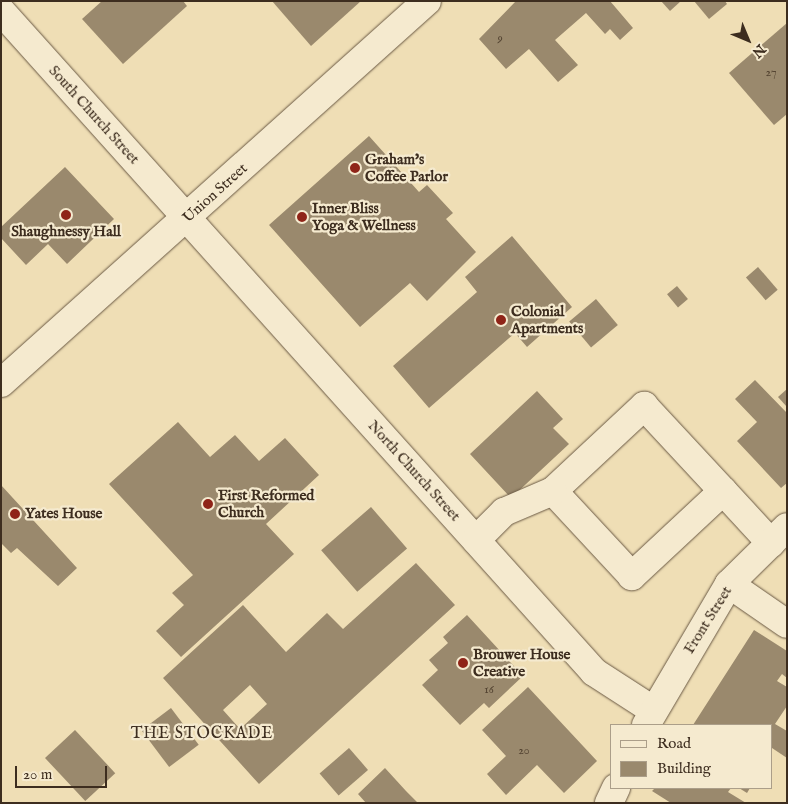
<!DOCTYPE html>
<html>
<head>
<meta charset="utf-8">
<style>
	body { margin:0 }
	#map { position:relative; width:788px; height:804px; overflow:hidden; background:#efdeb5; font-family:"IM FELL English",serif }
	div>[style] { position:absolute }
	[style*='--x'] { left:calc(var(--x)*1px); top:calc(var(--y)*1px); width:calc(var(--w)*1px); rotate:calc(var(--a)*1deg) }
	.building>* { inset:0; background:#9a896d; transform-origin:0 0 }
	.roads { filter:drop-shadow(0 0 1px #6a5944) drop-shadow(0 0 1px #6a5944) }
	.minor>* { height:28px; margin:-14px; padding:0 14px; transform-origin:14px; border-radius:14px; background:#f5eacf }
	.dots>* { width:14px; height:14px; translate:-50% -50%; box-sizing:border-box; border:2px solid #f5eacf; border-radius:50% }
	span { translate:-50% -50%; white-space:nowrap; text-align:center; line-height:1.15; -webkit-text-stroke:4.5px #f5eacf; paint-order:stroke }
	.number-label { font-size:12px; color:#544432 }
	.number-label span { -webkit-text-stroke-width:0 }
	.street-label { font-size:15px; color:#3d2d1f }
	.poi-label { font-size:15px; color:#3d2d1f; font-weight:700 }
	.left { translate:0 -50%; text-align:left }
	.neighbourhood-label { font-size:16px; color:#3d2d1f; letter-spacing:1px }
	.frame { position:absolute; inset:0; border:2px solid #3d2d1f; pointer-events:none }
	.legend { position:absolute; left:610px; top:724px; width:162px; height:65px; box-sizing:border-box; background:#f5eacf; border:1px solid #ab9e89; margin:0; padding:6px 9px; list-style:none; font-size:15px; color:#3d2d1f }
	.legend li { display:flex; align-items:center; gap:10px; height:25px }
	.legend b { width:25px; border:1px solid #ab9e89 }
	.north { position:absolute; left:723px; top:15px; width:50px; height:50px; -webkit-text-stroke:4px #f5eacf; paint-order:stroke; rotate:135deg; font-size:14px; font-weight:700; line-height:20px; text-align:center; color:#3d2d1f }
	.north::after { content:''; display:block; margin:auto; width:18px; height:22px; background:#3d2d1f; clip-path:polygon(50% 0,100% 100%,50% 72%,0 100%) }
	.scale { position:absolute; left:15px; top:766px; width:92px; height:22px; box-sizing:border-box; border:2px solid #3d2d1f; border-top:0; padding-left:6px; font-size:15px; line-height:18px; white-space:nowrap; color:#3d2d1f; -webkit-text-stroke:4px #f5eacf; paint-order:stroke }
</style>
</head>
<body>
<div id="map">
	<div class="building">
		<div style="clip-path:polygon(102px 1px,183px 1px,187px 6px,123px 64px,82px 19px)"></div>
		<div style="clip-path:polygon(272px 1px,361px 1px,311px 46px)"></div>
		<div style="clip-path:polygon(516px 1px,610px 1px,633px 28px,620px 40px,610px 29px,605px 34px,586px 13px,555px 40px,578px 65px,558px 82px,529px 49px,506px 69px,479px 39px)"></div>
		<div style="clip-path:polygon(661px 1px,681px 1px,670px 11px)"></div>
		<div style="clip-path:polygon(694px 1px,725px 1px,727px 4px,709px 19px)"></div>
		<div style="clip-path:polygon(787px 23px,787px 114px,774px 125px,729px 73px)"></div>
		<div style="clip-path:polygon(369px 136px,419px 192px,427px 185px,453px 213px,446px 219px,476px 252px,427px 301px,410px 283px,360px 327px,269px 225px)"></div>
		<div style="clip-path:polygon(65px 167px,114px 219px,67px 264px,48px 244px,26px 265px,1px 238px,1px 227px)"></div>
		<div style="clip-path:polygon(512px 236px,572px 307px,527px 347px,515px 333px,429px 408px,393px 366px,477px 292px,465px 277px)"></div>
		<div style="left:758px;top:267px;width:30px;height:16px;rotate:49deg"></div>
		<div style="left:677px;top:286px;width:17px;height:13px;rotate:50deg"></div>
		<div style="left:596px;top:299px;width:34px;height:35px;rotate:50deg"></div>
		<div style="clip-path:polygon(755px 380px,787px 413px,787px 483px,781px 488px,737px 441px,757px 422px,735px 399px)"></div>
		<div style="clip-path:polygon(787px 389px,787px 407px,778px 397px)"></div>
		<div style="clip-path:polygon(537px 391px,563px 419px,553px 428px,569px 444px,511px 498px,470px 454px)"></div>
		<div style="clip-path:polygon(178px 422px,210px 457px,235px 435px,259px 461px,285px 438px,319px 475px,266px 524px,294px 554px,181px 657px,156px 631px,184px 605px,172px 593px,193px 575px,109px 484px)"></div>
		<div style="clip-path:polygon(1px 485px,77px 568px,58px 586px,17px 548px,11px 553px,1px 543px)"></div>
		<div style="left:371px;top:507px;width:55px;height:66px;rotate:49deg"></div>
		<div style="clip-path:polygon(evenodd,416px 563px,455px 605px,259px 784px,163px 678px,243px 605px,286px 652px,327px 613px,343px 629px,416px 563px,250px 685px,267px 704px,240px 729px,223px 710px,250px 685px)"></div>
		<div style="clip-path:polygon(467px 615px,523px 676px,489px 708px,484px 703px,460px 725px,422px 685px,438px 670px,429px 660px,448px 643px,443px 637px)"></div>
		<div style="clip-path:polygon(754px 630px,787px 651px,787px 678px,782px 674px,777px 681px,787px 687px,787px 706px,775px 724px,787px 731px,787px 758px,772px 748px,772px 725px,693px 725px)"></div>
		<div style="clip-path:polygon(528px 687px,597px 761px,564px 793px,537px 765px,506px 795px,487px 774px,506px 756px,482px 730px)"></div>
		<div style="left:171px;top:708px;width:46px;height:37px;rotate:53deg"></div>
		<div style="left:75px;top:730px;width:59px;height:41px;rotate:47deg"></div>
		<div style="left:349px;top:748px;width:29px;height:39px;rotate:49deg"></div>
		<div style="clip-path:polygon(385px 768px,406px 791px,418px 803px,366px 803px,358px 794px)"></div>
		<div style="clip-path:polygon(655px 788px,731px 788px,728px 792px,746px 803px,671px 803px,652px 791px)"></div>
		<div style="clip-path:polygon(739px 788px,750px 788px,747px 793px)"></div>
	</div>
	<div class="roads">
		<div class="minor">
			<div style="--x:1;--y:11;--w:888;--a:48.1"></div>
			<div style="--x:594;--y:672;--w:70;--a:32.8"></div>
			<div style="--x:1;--y:383;--w:572;--a:-41.88"></div>
			<div style="--x:723;--y:491;--w:125;--a:137"></div>
			<div style="--x:632;--y:576;--w:116;--a:-132.9"></div>
			<div style="--x:553;--y:491;--w:125;--a:-43"></div>
			<div style="--x:644;--y:406;--w:116;--a:47.1"></div>
			<div style="--x:723;--y:491;--w:71;--a:47.3"></div>
			<div style="--x:476;--y:540;--w:40;--a:-45"></div>
			<div style="--x:504;--y:512;--w:53;--a:-23.2"></div>
			<div style="--x:729;--y:584;--w:70;--a:34.6"></div>
			<div style="--x:646;--y:725;--w:164;--a:-59.5"></div>
			<div style="--x:729;--y:584;--w:81;--a:-44.5"></div>
			<div style="--x:609;--y:803;--w:17;--a:-65"></div>
		</div>
	</div>
	<div class="dots">
		<div style="left:355px;top:168px;background:#8f2418"></div>
		<div style="left:66px;top:215px;background:#8f2418"></div>
		<div style="left:302px;top:217px;background:#8f2418"></div>
		<div style="left:501px;top:320px;background:#8f2418"></div>
		<div style="left:208px;top:504px;background:#8f2418"></div>
		<div style="left:15px;top:514px;background:#8f2418"></div>
		<div style="left:463px;top:663px;background:#8f2418"></div>
	</div>
	<div class="number-label">
		<span style="left:500px;top:39px">9</span>
		<span style="left:771px;top:73px">27</span>
		<span style="left:489px;top:690px">16</span>
		<span style="left:524px;top:751px">20</span>
	</div>
	<div class="street-label">
		<span style="left:94px;top:115px;rotate:48deg">South Church Street</span>
		<span style="left:215px;top:193px;rotate:-42deg">Union Street</span>
		<span style="left:414px;top:471px;rotate:48deg">North Church Street</span>
		<span style="left:708px;top:620px;rotate:-58deg">Front Street</span>
	</div>
	<div class="poi-label">
		<span class="left" style="left:365px;top:168px">Graham's<br>Coffee Parlor</span>
		<span class="left" style="left:312px;top:217px">Inner Bliss<br>Yoga &amp; Wellness</span>
		<span style="left:66px;top:232px">Shaughnessy Hall</span>
		<span class="left" style="left:511px;top:320px">Colonial<br>Apartments</span>
		<span class="left" style="left:218px;top:504px">First Reformed<br>Church</span>
		<span class="left" style="left:25px;top:514px">Yates House</span>
		<span class="left" style="left:473px;top:663px">Brouwer House<br>Creative</span>
	</div>
	<div class="neighbourhood-label">
		<span style="left:202px;top:734px">THE STOCKADE</span>
	</div>
	<div class="frame"></div>
	<ul class="legend">
	<li><b style="height:6px;background:#f5eacf"></b>Road</li>
	<li><b style="height:14px;background:#9a896d"></b>Building</li>
	</ul>
	<div class="north">N</div>
	<div class="scale">20 m</div>
</div>
</body>
</html>
